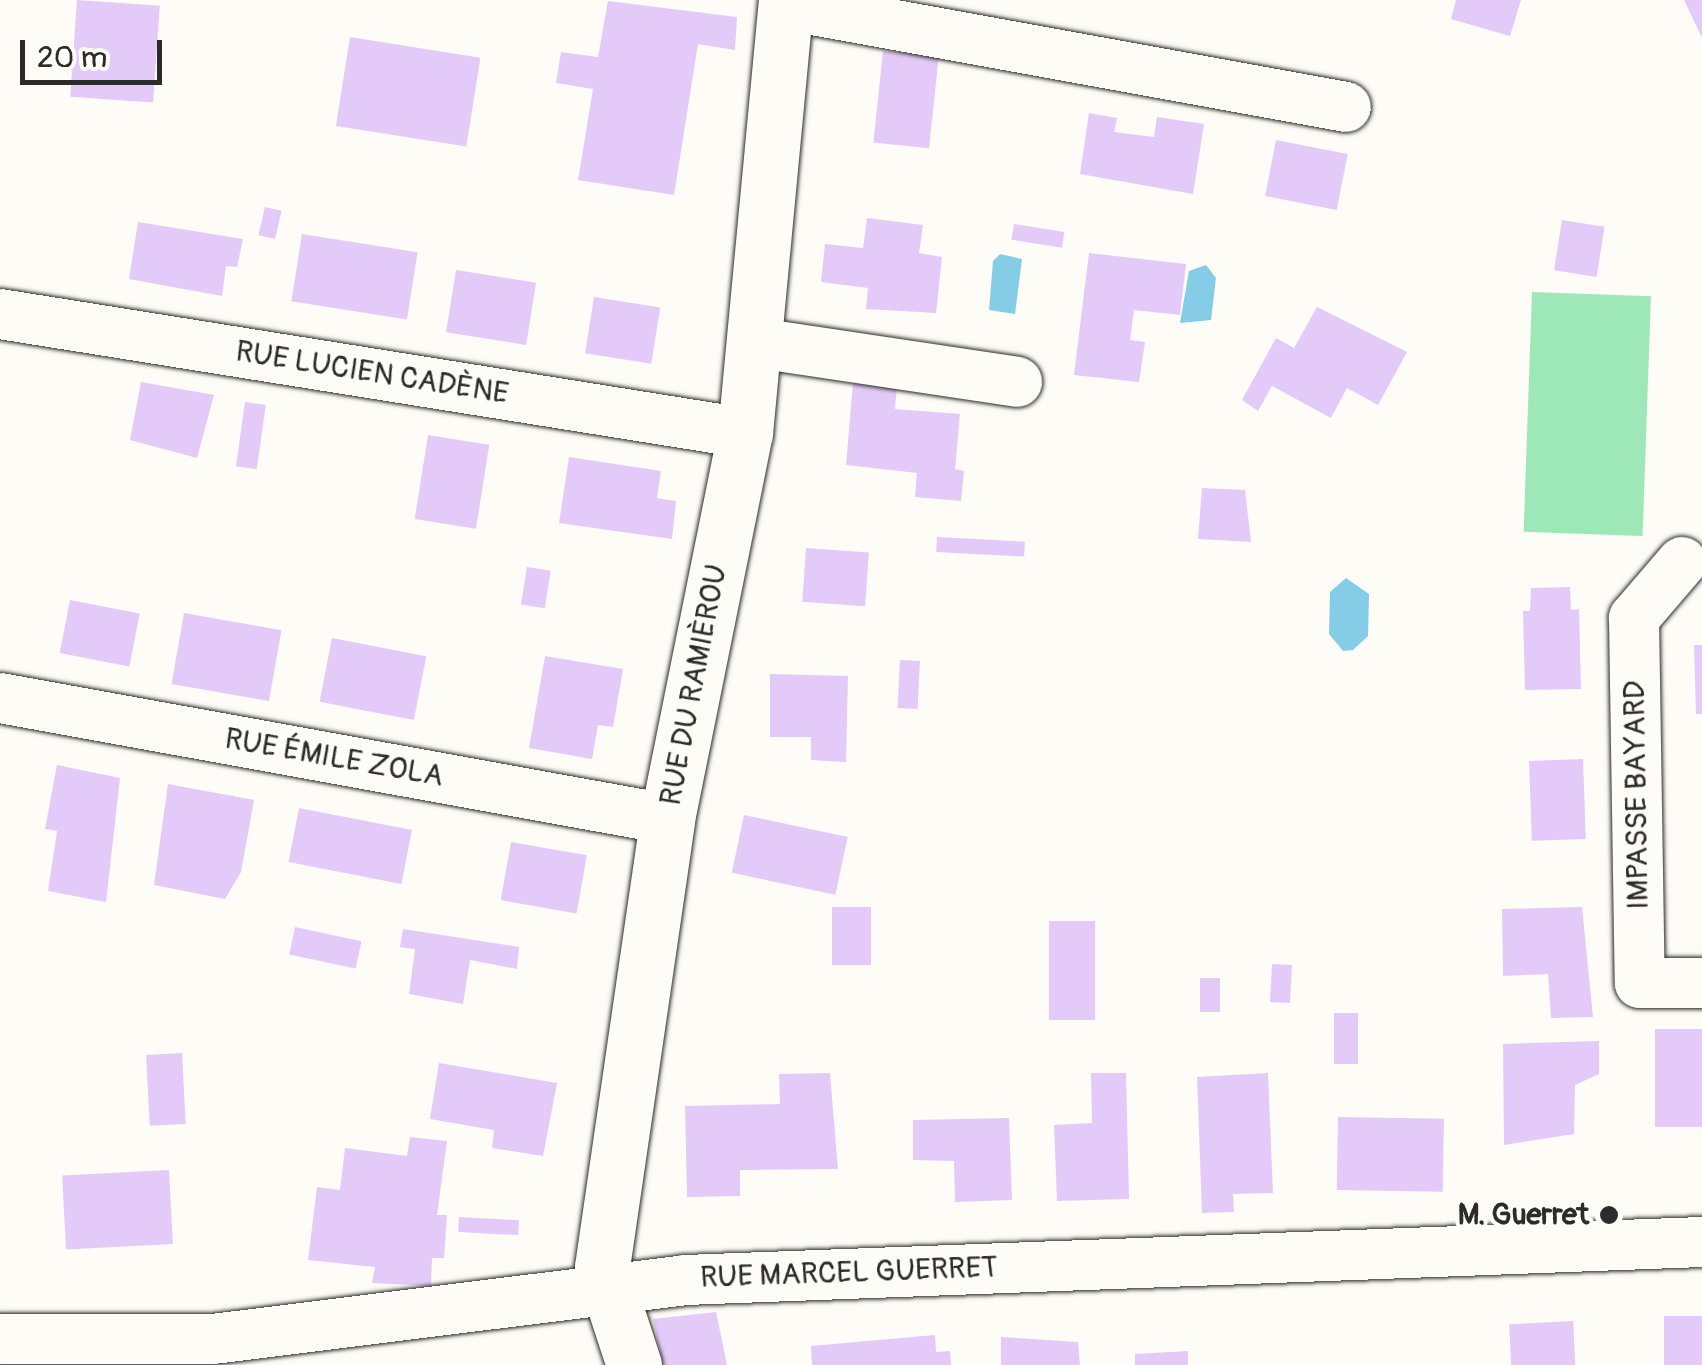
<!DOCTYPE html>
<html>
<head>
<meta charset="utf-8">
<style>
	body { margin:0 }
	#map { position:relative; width:1702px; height:1365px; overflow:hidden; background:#fdfcf7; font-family:Pangolin,sans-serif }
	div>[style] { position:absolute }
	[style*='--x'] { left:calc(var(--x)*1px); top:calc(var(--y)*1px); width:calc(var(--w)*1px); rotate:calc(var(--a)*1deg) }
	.green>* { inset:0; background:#9ee8b7; transform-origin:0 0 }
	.water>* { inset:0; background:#85cde6 }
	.building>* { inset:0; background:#e4caf9; transform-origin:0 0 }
	.roads { filter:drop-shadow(0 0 2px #2b2b2b) drop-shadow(0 0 2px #2b2b2b) }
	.street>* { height:50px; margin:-25px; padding:0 25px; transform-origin:25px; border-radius:25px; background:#fdfcf7 }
	.secondary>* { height:55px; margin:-27.5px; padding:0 27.5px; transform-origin:27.5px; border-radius:27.5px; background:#fdfcf7 }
	.dots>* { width:28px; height:28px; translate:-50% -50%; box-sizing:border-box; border:5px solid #fdfcf7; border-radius:50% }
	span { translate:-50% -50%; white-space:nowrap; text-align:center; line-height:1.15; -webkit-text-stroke:8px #fdfcf7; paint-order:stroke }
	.street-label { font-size:30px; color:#2b2b2b }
	.poi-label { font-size:30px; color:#2b2b2b; font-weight:700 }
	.right { translate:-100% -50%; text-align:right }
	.scale { position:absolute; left:20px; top:40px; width:142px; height:45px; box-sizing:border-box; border:5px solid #2b2b2b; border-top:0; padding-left:12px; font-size:30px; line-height:35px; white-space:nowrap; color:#2b2b2b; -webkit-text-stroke:8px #fdfcf7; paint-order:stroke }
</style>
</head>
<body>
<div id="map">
	<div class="green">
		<div style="left:1532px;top:292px;width:119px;height:240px;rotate:2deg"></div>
	</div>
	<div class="water">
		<div style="clip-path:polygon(1000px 254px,1022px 259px,1015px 314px,989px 310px,993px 261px)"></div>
		<div style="clip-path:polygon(1206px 265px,1216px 278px,1211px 320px,1180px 323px,1189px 271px)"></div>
		<div style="clip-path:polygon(1346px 578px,1369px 594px,1368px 636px,1353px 650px,1343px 651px,1329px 634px,1330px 592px)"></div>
	</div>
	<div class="building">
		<div style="left:77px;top:0;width:83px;height:97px;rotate:4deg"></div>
		<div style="clip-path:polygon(1456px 0,1521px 0,1510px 36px,1451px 19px)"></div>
		<div style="clip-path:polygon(1684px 0,1702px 0,1702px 38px)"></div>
		<div style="clip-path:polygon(608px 1px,737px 17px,735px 50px,698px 44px,674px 195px,578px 180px,593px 89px,556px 83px,561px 52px,598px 57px)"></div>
		<div style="left:350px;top:37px;width:132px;height:90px;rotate:9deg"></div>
		<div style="left:883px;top:51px;width:56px;height:92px;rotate:6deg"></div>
		<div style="clip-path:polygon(1089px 113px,1117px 118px,1114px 132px,1154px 137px,1157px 117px,1204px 124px,1193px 194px,1080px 174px)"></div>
		<div style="left:1276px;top:140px;width:73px;height:57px;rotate:11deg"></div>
		<div style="left:265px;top:207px;width:17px;height:29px;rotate:13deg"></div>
		<div style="clip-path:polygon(867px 218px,923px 225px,919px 253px,942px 257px,936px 313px,866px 309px,868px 288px,821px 282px,825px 244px,863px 248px)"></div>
		<div style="left:1562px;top:220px;width:43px;height:51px;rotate:9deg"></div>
		<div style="clip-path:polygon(138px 222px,243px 239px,237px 267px,226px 266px,222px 296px,129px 279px)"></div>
		<div style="left:1014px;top:224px;width:51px;height:16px;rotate:9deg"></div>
		<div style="left:302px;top:234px;width:117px;height:68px;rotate:9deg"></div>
		<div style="clip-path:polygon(1089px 253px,1186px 264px,1180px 315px,1134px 310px,1130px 340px,1145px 342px,1139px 382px,1074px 375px)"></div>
		<div style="left:456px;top:270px;width:81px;height:63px;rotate:9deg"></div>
		<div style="left:594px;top:297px;width:67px;height:57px;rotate:9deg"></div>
		<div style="clip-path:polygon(1317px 307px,1407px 352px,1378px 405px,1347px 388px,1331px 418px,1272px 386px,1258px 411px,1242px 400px,1276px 338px,1294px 348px)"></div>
		<div style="clip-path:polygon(141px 382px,214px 395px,197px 458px,130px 440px)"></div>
		<div style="clip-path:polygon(853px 382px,897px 386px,895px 409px,960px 414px,955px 469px,964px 471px,961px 501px,915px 497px,917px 473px,846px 465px)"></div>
		<div style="left:245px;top:402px;width:21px;height:65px;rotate:8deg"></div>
		<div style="left:428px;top:435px;width:62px;height:85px;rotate:9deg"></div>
		<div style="clip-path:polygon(569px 457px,661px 471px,657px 498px,676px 501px,672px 539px,559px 523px)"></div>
		<div style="clip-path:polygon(1202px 488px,1245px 490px,1251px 542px,1198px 539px)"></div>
		<div style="left:937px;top:537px;width:88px;height:15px;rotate:3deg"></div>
		<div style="left:806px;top:548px;width:63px;height:54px;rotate:4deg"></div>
		<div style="left:527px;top:567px;width:24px;height:38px;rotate:9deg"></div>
		<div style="clip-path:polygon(1570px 587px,1571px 610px,1579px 609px,1581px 689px,1525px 690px,1523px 611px,1530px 611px,1531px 588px)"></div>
		<div style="left:70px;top:600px;width:71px;height:54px;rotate:11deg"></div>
		<div style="left:184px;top:613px;width:99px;height:72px;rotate:10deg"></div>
		<div style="left:332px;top:638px;width:96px;height:65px;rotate:11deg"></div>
		<div style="clip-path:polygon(1694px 645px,1702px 645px,1702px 714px,1696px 714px)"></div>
		<div style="clip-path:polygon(545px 656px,623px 669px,613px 727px,598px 725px,592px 759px,529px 748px)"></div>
		<div style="left:900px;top:660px;width:20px;height:48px;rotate:3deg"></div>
		<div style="clip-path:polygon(770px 674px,848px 676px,846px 762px,811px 760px,811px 737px,770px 737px)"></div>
		<div style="left:1583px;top:759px;width:80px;height:54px;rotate:88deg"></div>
		<div style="clip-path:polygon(57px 765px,120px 778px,106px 902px,48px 891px,57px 831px,45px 829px)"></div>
		<div style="clip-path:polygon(168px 784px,254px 800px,241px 872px,225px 899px,154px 885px)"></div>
		<div style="left:299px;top:808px;width:115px;height:55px;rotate:11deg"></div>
		<div style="left:744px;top:815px;width:106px;height:59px;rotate:12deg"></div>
		<div style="left:511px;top:842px;width:77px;height:59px;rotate:10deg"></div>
		<div style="left:832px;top:907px;width:39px;height:58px"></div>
		<div style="clip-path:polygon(1582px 907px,1593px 1017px,1551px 1018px,1548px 974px,1503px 976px,1502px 909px)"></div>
		<div style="left:1049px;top:921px;width:46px;height:99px"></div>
		<div style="left:295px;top:927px;width:68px;height:28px;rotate:12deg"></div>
		<div style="clip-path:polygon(403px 929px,519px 947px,517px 969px,470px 960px,463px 1004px,409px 994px,415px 949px,400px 947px)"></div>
		<div style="left:1272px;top:964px;width:20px;height:38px;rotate:3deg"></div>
		<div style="left:1200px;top:978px;width:20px;height:34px"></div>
		<div style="left:1334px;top:1013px;width:24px;height:51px"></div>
		<div style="left:1702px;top:1029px;width:98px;height:47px;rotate:90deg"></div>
		<div style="clip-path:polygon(1599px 1041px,1599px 1074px,1575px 1085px,1574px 1134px,1504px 1145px,1503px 1044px)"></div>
		<div style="left:182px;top:1053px;width:71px;height:36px;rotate:87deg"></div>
		<div style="clip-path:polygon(439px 1063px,557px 1083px,543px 1156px,492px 1148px,494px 1130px,430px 1119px)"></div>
		<div style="clip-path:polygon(830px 1073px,838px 1169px,740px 1170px,740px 1196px,687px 1197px,685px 1106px,780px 1104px,779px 1074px)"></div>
		<div style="clip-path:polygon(1091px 1073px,1126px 1073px,1129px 1199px,1057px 1201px,1054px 1125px,1092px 1123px)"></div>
		<div style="clip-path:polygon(1268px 1073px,1273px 1193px,1233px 1194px,1234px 1212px,1202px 1213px,1197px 1077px)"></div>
		<div style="left:1338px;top:1117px;width:106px;height:73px;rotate:1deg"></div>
		<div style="clip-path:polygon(1009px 1118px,1012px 1200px,955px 1202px,954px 1161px,913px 1160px,913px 1120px)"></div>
		<div style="clip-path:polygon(410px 1137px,447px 1141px,437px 1215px,447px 1215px,444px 1258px,432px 1258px,431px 1286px,372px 1283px,375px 1267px,308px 1260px,317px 1187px,340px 1190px,345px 1148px,407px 1156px)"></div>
		<div style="left:169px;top:1170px;width:74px;height:107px;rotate:87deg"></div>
		<div style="left:459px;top:1217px;width:60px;height:15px;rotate:3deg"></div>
		<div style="clip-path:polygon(716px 1312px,727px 1365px,663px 1365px,653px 1319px)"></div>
		<div style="left:1664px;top:1316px;width:38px;height:49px"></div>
		<div style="left:1573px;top:1321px;width:44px;height:64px;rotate:87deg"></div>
		<div style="clip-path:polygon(935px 1335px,936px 1352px,950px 1351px,951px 1365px,812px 1365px,811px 1346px)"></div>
		<div style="clip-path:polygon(1001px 1337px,1078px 1342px,1080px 1365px,1001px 1365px)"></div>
		<div style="clip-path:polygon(1188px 1351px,1188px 1365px,1135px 1365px,1135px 1354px)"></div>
	</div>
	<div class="roads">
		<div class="street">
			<div style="--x:785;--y:5;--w:570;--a:10.3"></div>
			<div style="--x:0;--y:314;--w:754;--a:9.08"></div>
			<div style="--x:757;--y:343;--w:263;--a:8.5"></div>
			<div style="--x:1682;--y:562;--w:74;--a:130.6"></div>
			<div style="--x:1634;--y:618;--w:365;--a:89.1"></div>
			<div style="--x:1640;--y:983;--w:62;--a:0"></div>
			<div style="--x:0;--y:698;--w:678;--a:10.28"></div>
			<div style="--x:0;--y:1339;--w:213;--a:0"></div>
			<div style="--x:213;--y:1339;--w:476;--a:-7.1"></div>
			<div style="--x:685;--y:1280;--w:1018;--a:-2.14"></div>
		</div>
		<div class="secondary">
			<div style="--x:634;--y:1365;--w:103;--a:-108.1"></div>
			<div style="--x:602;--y:1267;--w:453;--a:-81.7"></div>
			<div style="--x:667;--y:819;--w:394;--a:-78.6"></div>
			<div style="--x:745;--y:433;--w:435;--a:-84.6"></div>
		</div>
	</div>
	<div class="dots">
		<div style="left:1609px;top:1215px;background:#2b2b2b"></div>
	</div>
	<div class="street-label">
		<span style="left:372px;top:373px;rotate:9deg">RUE LUCIEN CADÈNE</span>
		<span style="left:694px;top:685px;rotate:-79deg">RUE DU RAMIÈROU</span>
		<span style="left:334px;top:758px;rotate:10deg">RUE ÉMILE ZOLA</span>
		<span style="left:1637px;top:795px;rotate:-91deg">IMPASSE BAYARD</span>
		<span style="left:849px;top:1273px;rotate:-2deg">RUE MARCEL GUERRET</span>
	</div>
	<div class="poi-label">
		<span class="right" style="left:1589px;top:1215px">M. Guerret</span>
	</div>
	<div class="scale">20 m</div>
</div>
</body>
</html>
